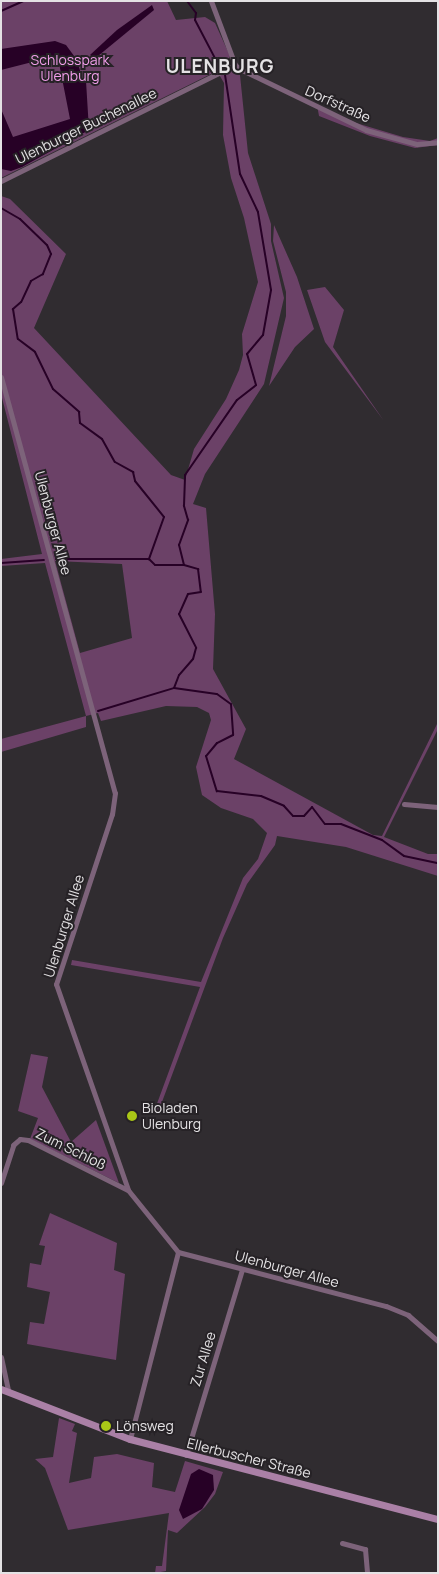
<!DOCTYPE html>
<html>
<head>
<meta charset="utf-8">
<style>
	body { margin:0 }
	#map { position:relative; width:439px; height:1574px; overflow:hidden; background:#302c30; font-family:Manrope,sans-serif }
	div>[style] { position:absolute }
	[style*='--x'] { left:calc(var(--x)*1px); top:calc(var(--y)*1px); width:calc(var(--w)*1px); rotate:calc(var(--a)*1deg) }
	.green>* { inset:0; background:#6b4167 }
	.water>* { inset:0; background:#270126 }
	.stream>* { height:2px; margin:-1px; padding:0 1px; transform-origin:1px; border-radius:1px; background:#270126 }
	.street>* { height:5px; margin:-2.5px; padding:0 2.5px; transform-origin:2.5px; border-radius:2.5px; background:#7d637a }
	.secondary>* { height:7px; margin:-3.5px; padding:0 3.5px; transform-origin:3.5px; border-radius:3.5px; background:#aa80a6 }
	.dots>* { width:14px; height:14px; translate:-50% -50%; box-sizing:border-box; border:2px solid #262226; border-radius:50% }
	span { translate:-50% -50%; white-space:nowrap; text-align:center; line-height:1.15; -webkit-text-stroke:4px #262226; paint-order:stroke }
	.park-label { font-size:14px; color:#f19eea }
	.street-label { font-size:14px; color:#e4e2e4 }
	.poi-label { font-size:14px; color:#e4e2e4 }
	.left { translate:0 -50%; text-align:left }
	.district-label { font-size:19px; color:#e4e2e4; font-weight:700; letter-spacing:1px }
	.frame { position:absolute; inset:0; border:2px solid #e4e2e4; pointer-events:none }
</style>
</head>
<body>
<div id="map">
	<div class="green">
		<div style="clip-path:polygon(evenodd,1px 1px,167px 1px,176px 20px,205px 17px,215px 23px,230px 56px,225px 67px,240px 75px,248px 153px,271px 224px,271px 241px,284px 298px,264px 384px,205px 474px,193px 504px,206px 508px,215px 614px,213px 669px,246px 729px,234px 759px,373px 835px,382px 836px,438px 722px,438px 729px,384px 837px,428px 854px,438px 854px,438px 876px,346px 847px,277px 836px,275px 845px,247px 884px,223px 938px,159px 1110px,155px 1109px,200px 987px,71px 965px,72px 960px,201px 982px,243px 878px,258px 859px,267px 833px,253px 819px,221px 808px,202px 795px,196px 767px,211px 720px,209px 713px,197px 707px,166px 706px,101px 721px,98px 713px,86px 716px,86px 727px,1px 752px,1px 739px,86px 716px,45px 563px,1px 566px,1px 559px,42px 554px,1px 394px,1px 196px,10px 199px,66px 254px,34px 328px,171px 475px,185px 480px,194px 449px,226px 399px,239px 370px,243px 355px,242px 334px,258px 282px,244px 218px,231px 178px,223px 135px,224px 83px,217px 71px,1px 178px,1px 1px,55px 561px,122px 564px,132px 638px,80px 653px,55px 561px)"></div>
		<div style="clip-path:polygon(317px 105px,356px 123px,403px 137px,430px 141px,438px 138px,438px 145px,415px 148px,370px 136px,319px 116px)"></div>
		<div style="clip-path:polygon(274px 225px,297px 277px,314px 329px,295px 347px,269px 386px,286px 316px,286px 292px,273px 241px)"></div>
		<div style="clip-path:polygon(325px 287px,344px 310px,333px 347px,384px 421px,325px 342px,307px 290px)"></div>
		<div style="clip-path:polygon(31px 1054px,48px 1057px,42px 1087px,71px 1142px,96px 1120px,119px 1183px,30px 1139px,38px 1118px,18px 1111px)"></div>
		<div style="clip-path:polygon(50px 1213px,117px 1243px,114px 1270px,125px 1274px,116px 1360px,27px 1344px,30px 1322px,44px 1324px,50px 1292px,27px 1287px,30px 1263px,41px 1265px,45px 1246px,39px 1245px)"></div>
		<div style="clip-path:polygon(59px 1418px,75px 1424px,72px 1431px,77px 1433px,69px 1483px,91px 1478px,94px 1457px,117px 1454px,154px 1463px,152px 1487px,175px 1492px,185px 1461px,223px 1472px,215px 1494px,205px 1507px,177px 1533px,168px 1530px,166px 1571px,155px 1573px,156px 1566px,162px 1566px,169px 1513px,68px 1530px,45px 1468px,35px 1459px,53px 1457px)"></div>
	</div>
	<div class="water">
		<div style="clip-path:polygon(152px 5px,154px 10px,98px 56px,94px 58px,90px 55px,117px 30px)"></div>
		<div style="clip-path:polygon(55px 41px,66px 45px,77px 60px,83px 81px,86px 81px,89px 130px,22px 167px,11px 171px,1px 169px,1px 109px,13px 137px,70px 119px,59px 63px,48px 58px,1px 70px,1px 49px)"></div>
		<div style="clip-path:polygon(199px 1469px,213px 1475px,214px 1490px,202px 1509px,183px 1519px,179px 1510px,191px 1474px)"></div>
	</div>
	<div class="stream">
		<div style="--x:187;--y:1;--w:15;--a:53"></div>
		<div style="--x:196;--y:13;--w:7;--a:98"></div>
		<div style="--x:195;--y:20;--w:47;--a:62.4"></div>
		<div style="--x:1;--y:11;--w:24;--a:-24"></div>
		<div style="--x:1;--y:208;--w:22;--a:30"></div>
		<div style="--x:20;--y:219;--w:37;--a:44"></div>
		<div style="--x:47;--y:245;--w:10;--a:66"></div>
		<div style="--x:51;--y:254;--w:22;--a:112"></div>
		<div style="--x:43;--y:274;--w:14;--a:150"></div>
		<div style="--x:31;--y:281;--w:23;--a:115"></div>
		<div style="--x:21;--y:302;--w:11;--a:139"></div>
		<div style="--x:13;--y:309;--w:30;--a:81"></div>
		<div style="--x:18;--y:339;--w:21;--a:37"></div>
		<div style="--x:35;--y:352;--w:41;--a:64.1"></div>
		<div style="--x:53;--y:389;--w:35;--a:41"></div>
		<div style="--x:79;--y:412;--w:11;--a:85"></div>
		<div style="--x:80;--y:423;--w:27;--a:36"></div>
		<div style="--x:102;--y:439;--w:26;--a:61"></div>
		<div style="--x:115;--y:462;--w:21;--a:29"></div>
		<div style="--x:133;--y:472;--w:9;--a:77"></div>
		<div style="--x:135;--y:481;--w:46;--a:51.1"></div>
		<div style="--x:164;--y:517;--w:45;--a:109.7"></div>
		<div style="--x:149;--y:559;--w:8;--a:45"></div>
		<div style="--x:155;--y:565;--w:29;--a:0"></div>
		<div style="--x:184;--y:565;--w:15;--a:16"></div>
		<div style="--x:198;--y:569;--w:23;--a:83"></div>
		<div style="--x:201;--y:592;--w:13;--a:171"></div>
		<div style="--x:188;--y:594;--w:22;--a:114"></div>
		<div style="--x:179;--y:614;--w:38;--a:63"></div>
		<div style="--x:196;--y:648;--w:11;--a:105"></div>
		<div style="--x:193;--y:659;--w:21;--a:131"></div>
		<div style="--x:179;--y:675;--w:14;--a:111"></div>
		<div style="--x:174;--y:688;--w:43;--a:7.9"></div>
		<div style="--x:217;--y:694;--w:17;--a:36"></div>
		<div style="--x:231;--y:704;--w:31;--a:86"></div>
		<div style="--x:233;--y:735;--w:18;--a:153"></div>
		<div style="--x:217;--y:743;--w:17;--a:130"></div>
		<div style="--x:206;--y:756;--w:37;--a:73"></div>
		<div style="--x:217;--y:791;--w:44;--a:6.5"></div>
		<div style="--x:261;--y:796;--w:25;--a:23"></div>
		<div style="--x:284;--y:806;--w:13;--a:48"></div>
		<div style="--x:293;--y:816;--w:11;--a:0"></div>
		<div style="--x:304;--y:816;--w:12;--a:-48"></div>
		<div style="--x:312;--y:807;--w:21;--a:53"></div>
		<div style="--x:325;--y:824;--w:16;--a:0"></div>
		<div style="--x:341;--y:824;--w:44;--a:21.3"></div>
		<div style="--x:382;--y:840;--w:27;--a:36"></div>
		<div style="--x:404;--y:856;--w:35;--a:12"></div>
		<div style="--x:56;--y:559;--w:92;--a:0"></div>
		<div style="--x:1;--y:563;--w:43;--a:-4"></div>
		<div style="--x:184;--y:565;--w:21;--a:-104"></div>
		<div style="--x:179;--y:545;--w:27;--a:-70"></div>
		<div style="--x:188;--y:520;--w:15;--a:-106"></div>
		<div style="--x:184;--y:506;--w:31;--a:-88"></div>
		<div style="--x:185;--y:475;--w:91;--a:-55.3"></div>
		<div style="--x:237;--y:400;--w:24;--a:-38"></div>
		<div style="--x:256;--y:385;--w:32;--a:-106"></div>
		<div style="--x:247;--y:354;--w:25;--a:-50"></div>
		<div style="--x:263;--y:335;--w:46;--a:-79.9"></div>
		<div style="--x:271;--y:290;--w:79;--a:-99.5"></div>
		<div style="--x:258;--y:212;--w:42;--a:-115.3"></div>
		<div style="--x:240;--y:174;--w:100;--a:-98.6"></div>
		<div style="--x:98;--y:711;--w:79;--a:-16.8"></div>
	</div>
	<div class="street">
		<div style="--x:211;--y:1;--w:68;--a:69.4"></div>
		<div style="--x:235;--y:65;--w:9;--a:36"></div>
		<div style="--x:242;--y:70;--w:138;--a:25.8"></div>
		<div style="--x:366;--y:130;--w:53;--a:15.4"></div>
		<div style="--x:417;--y:144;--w:21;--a:-5"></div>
		<div style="--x:1;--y:181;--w:261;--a:-26.4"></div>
		<div style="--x:1;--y:377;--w:431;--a:74.7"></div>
		<div style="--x:115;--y:793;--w:21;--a:98"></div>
		<div style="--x:112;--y:814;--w:179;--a:108.2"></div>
		<div style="--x:56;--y:984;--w:218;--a:70.7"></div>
		<div style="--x:128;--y:1190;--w:80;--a:51.1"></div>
		<div style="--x:178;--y:1252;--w:215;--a:14.6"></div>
		<div style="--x:386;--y:1306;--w:24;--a:22"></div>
		<div style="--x:408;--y:1315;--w:40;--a:41"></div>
		<div style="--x:404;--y:804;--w:34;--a:5"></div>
		<div style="--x:1;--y:1183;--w:40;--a:-72"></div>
		<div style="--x:13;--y:1145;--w:9;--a:-41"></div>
		<div style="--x:20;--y:1139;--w:8;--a:7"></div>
		<div style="--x:28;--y:1140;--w:112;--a:26.6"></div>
		<div style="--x:1;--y:1357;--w:35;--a:78"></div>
		<div style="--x:130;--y:1439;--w:193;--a:-75.6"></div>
		<div style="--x:186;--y:1455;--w:194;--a:-73.2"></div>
		<div style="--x:342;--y:1543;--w:24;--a:15"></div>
		<div style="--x:365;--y:1549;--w:24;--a:85"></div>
	</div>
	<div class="secondary">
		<div style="--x:1;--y:1389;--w:138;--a:21.2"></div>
		<div style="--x:130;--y:1439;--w:318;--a:14.6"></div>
	</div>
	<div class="dots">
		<div style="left:132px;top:1116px;background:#aac717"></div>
		<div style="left:106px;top:1426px;background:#aac717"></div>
	</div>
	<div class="park-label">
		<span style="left:70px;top:68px">Schlosspark<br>Ulenburg</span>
	</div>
	<div class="street-label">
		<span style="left:338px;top:104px;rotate:24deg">Dorfstraße</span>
		<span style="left:86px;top:126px;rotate:-26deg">Ulenburger Buchenallee</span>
		<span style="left:53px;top:523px;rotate:75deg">Ulenburger Allee</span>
		<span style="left:64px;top:926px;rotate:-73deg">Ulenburger Allee</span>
		<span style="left:71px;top:1149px;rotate:26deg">Zum Schloß</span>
		<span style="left:287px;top:1269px;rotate:15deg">Ulenburger Allee</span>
		<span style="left:203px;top:1359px;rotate:-73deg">Zur Allee</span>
		<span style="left:249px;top:1458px;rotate:14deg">Ellerbuscher Straße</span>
	</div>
	<div class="poi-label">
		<span class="left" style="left:142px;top:1116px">Bioladen<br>Ulenburg</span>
		<span class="left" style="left:116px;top:1426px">Lönsweg</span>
	</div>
	<div class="district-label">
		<span style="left:220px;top:67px">ULENBURG</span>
	</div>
	<div class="frame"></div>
</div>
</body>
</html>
